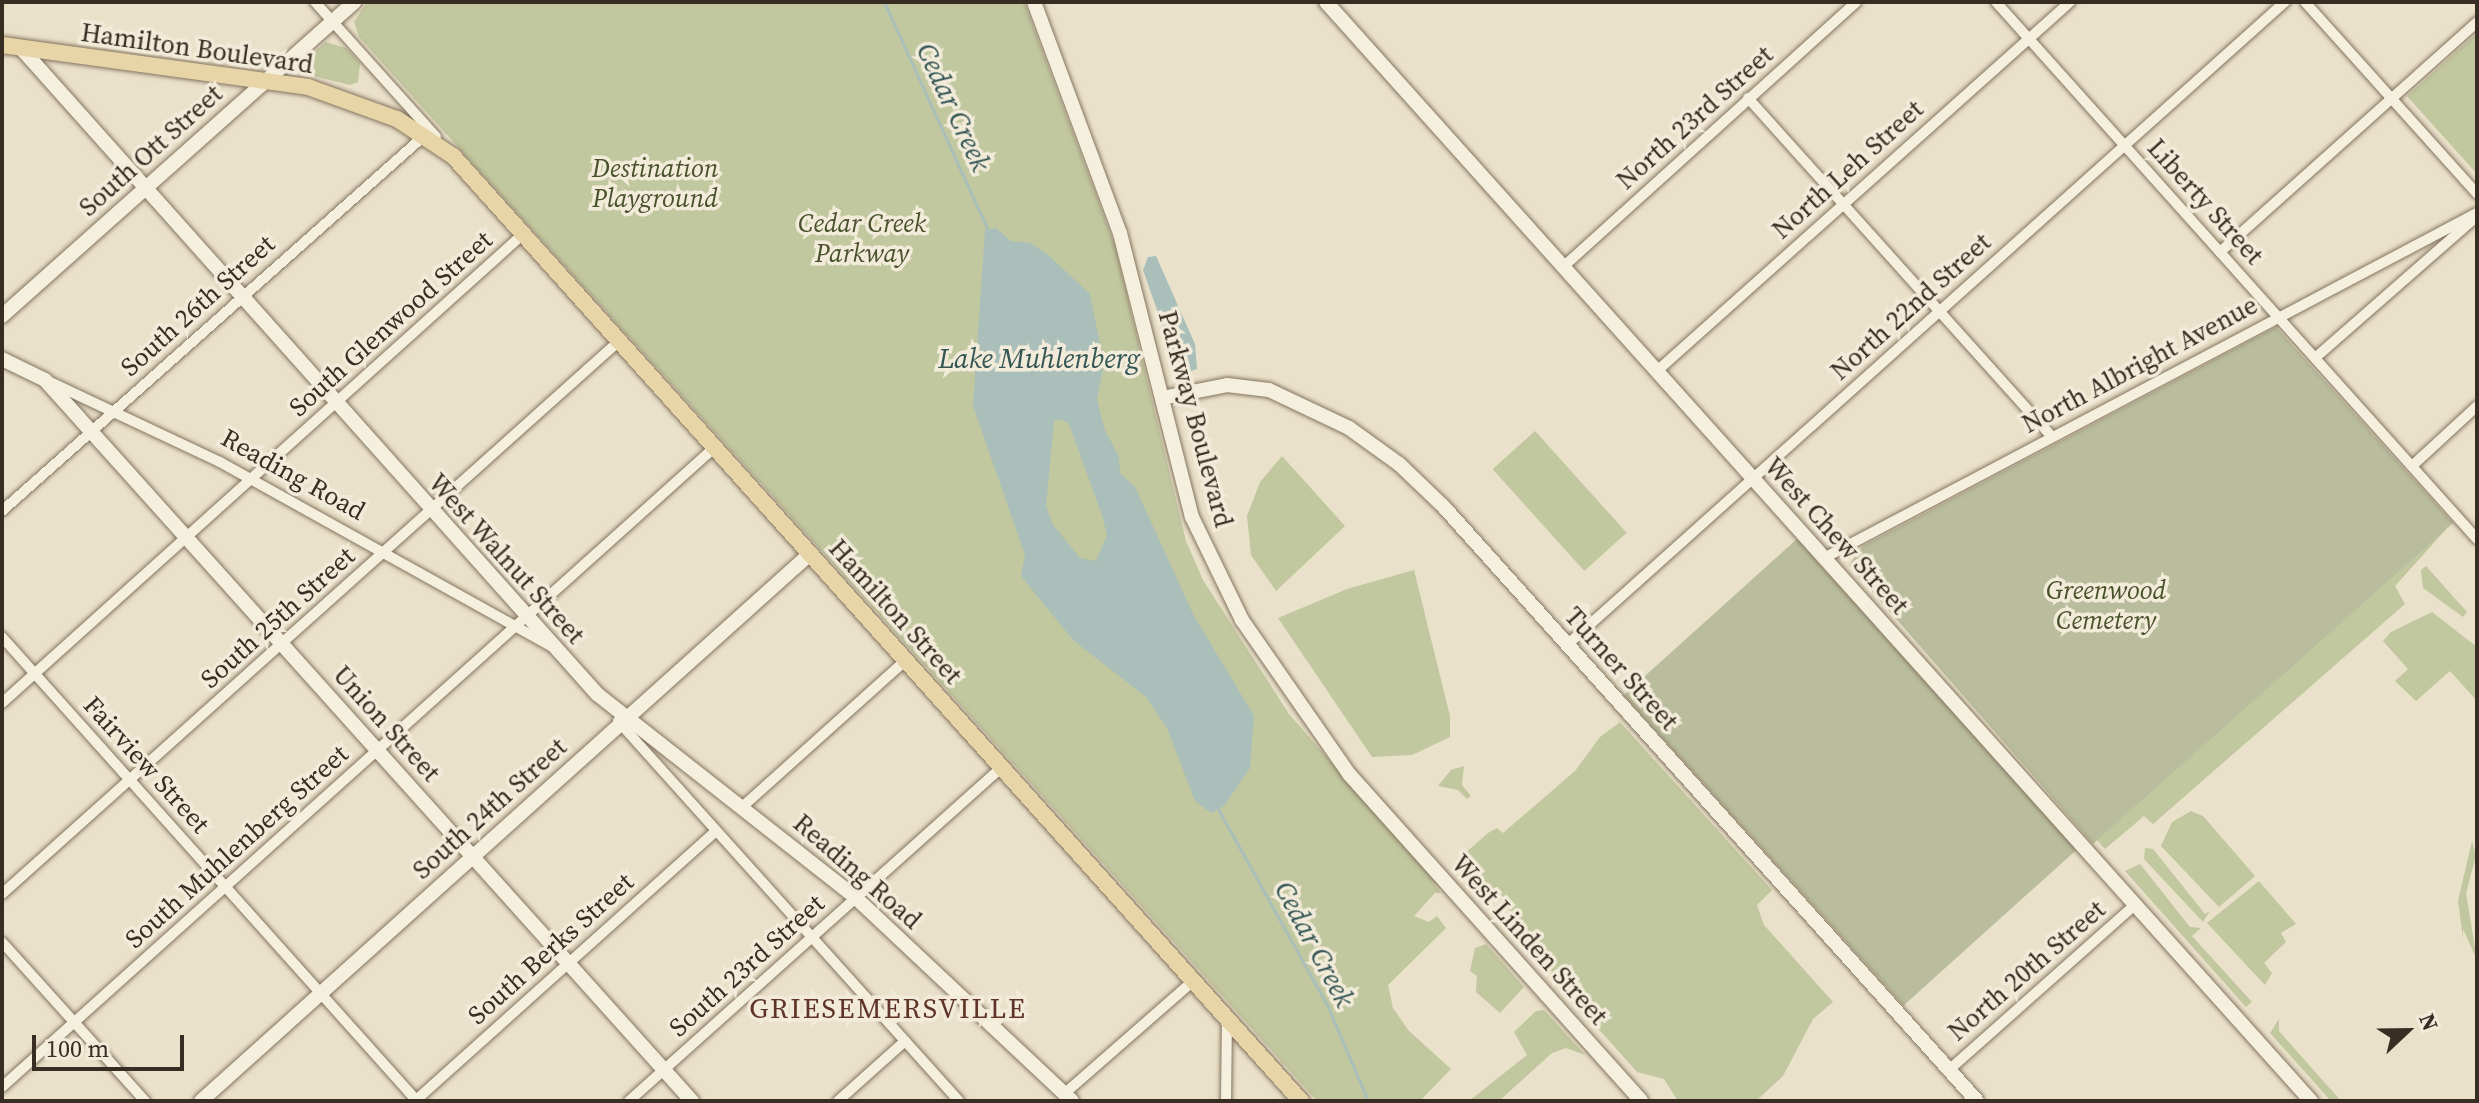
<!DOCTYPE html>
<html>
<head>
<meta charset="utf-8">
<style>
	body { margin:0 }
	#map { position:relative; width:2479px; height:1103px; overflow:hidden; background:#eae1ca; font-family:"Source Serif 4",serif }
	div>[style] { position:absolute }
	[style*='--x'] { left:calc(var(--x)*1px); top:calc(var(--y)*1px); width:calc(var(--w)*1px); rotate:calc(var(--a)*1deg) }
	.green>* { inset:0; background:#c1c79f; transform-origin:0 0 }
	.cemetery>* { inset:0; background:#b9bd9d; transform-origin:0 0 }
	.water>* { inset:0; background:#aabfb9 }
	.stream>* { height:3px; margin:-1.5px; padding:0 1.5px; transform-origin:1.5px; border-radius:1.5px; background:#aabfb9 }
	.roads { filter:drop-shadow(0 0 2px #857560) drop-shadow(0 0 2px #857560) }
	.street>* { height:10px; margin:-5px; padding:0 5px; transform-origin:5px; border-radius:5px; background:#f5efdd }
	.secondary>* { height:14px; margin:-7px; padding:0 7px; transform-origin:7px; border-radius:7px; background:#f5efdd }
	.primary>* { height:16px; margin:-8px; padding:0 8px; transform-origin:8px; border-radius:8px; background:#e8d5a7 }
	span { translate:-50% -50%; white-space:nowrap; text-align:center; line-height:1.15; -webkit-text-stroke:7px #f2ebd9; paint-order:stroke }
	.street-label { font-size:26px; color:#372d22 }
	.park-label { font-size:26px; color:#47512b; font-style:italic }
	.water-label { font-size:28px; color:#335554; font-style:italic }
	.neighbourhood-label { font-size:28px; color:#5f3426; letter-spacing:2px }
	.frame { position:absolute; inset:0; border:4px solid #372d22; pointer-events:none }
	.north { position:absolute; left:2367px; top:991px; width:80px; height:80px; -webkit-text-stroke:6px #f2ebd9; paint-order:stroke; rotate:68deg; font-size:22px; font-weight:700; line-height:32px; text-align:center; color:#372d22 }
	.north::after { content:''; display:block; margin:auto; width:28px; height:36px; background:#372d22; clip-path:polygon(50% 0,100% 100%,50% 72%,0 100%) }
	.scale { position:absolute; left:32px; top:1035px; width:152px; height:36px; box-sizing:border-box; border:4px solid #372d22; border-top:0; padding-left:10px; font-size:24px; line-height:28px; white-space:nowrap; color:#372d22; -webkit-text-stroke:6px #f2ebd9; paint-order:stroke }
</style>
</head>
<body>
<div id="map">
	<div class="green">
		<div style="clip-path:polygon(367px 2px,1024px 2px,1115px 246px,1186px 541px,1203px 580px,1289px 714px,1444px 891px,1431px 880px,1441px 893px,1435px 893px,1414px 916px,1429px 922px,1437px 916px,1446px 928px,1388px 985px,1393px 1008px,1409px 1031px,1451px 1069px,1420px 1101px,1317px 1101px,359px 37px,354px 22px)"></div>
		<div style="clip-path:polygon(2477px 33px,2477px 174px,2407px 96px)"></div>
		<div style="clip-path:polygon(326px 42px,346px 48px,360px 63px,358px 82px,350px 85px,292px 71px)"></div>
		<div style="left:1535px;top:431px;width:137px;height:57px;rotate:48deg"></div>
		<div style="clip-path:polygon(1282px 456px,1345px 526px,1276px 591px,1251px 555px,1247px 516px,1260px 482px)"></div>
		<div style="clip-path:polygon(2450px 525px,2395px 586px,2405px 604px,2153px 824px,2144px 816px,2105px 849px,2097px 840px)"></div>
		<div style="clip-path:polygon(2426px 566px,2467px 612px,2463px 617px,2423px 588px,2421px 570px)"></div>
		<div style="clip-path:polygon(1414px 570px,1450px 716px,1450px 737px,1412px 755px,1372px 757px,1278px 618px,1347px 589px)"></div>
		<div style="clip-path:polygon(2432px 612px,2477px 647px,2477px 701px,2450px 671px,2416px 701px,2395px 681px,2408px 669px,2383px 641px,2391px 632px)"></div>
		<div style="clip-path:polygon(1620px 722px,1772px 890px,1757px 905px,1764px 925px,1833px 1002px,1813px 1019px,1783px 1076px,1756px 1101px,1678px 1101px,1664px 1079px,1637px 1072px,1523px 944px,1517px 920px,1463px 855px,1488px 833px,1497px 828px,1503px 833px,1575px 771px,1600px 737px)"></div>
		<div style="clip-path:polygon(1464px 766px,1462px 785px,1471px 796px,1467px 799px,1458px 790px,1438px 786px,1451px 770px)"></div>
		<div style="clip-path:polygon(2191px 811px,2203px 816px,2255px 876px,2219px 907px,2161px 846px,2172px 822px)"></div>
		<div style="clip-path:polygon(2472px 841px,2476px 856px,2466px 893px,2477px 960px,2463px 929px,2463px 938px,2458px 901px)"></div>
		<div style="clip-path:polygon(2145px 848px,2153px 849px,2205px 914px,2210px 911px,2203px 922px,2144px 859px)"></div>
		<div style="clip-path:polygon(2140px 864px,2190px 927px,2201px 928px,2192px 936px,2252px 1002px,2246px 1007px,2125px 871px)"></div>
		<div style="clip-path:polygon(2259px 881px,2296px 924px,2281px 933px,2286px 942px,2264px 963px,2272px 973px,2265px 985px,2207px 923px)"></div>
		<div style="clip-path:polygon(1486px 944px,1524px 987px,1500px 1013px,1476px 992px,1477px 976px,1470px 971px,1475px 948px)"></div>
		<div style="clip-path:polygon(1544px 1010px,1585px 1055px,1566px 1048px,1552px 1053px,1499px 1101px,1469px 1101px,1527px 1055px,1514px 1032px,1536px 1011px)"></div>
		<div style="clip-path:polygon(2279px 1019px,2279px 1031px,2341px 1101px,2331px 1101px,2270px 1033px)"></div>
	</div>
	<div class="cemetery">
		<div style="clip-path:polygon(2276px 327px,2453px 523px,2093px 844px,1849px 565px,1863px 546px)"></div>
		<div style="left:1797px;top:539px;width:418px;height:233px;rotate:48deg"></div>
	</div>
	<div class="water">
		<div style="clip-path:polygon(evenodd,996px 228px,1011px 241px,1030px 243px,1047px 254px,1090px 294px,1104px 364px,1097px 399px,1104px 428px,1119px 457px,1120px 473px,1135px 487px,1194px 616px,1254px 716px,1250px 768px,1224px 806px,1211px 813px,1195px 801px,1167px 728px,1146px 697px,1073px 640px,1021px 576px,1025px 555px,973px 406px,985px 230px,996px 228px,1061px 419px,1069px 424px,1102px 515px,1107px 535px,1096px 561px,1080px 558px,1053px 525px,1046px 506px,1054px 421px,1061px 419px)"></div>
		<div style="clip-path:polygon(1156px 256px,1195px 344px,1197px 369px,1186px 373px,1178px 370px,1143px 270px,1148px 257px)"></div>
	</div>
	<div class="stream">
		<div style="--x:884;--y:2;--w:251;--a:65.5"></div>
		<div style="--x:1218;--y:809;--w:227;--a:60.9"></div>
		<div style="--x:1328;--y:1007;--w:102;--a:66.9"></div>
	</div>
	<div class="roads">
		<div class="street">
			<div style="--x:315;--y:2;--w:181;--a:48.1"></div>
			<div style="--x:1996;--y:2;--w:721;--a:48.15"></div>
			<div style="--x:2305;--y:2;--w:258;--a:48.1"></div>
			<div style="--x:1748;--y:98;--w:454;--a:48.1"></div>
			<div style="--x:2220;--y:252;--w:345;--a:-41.8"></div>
			<div style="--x:1563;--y:267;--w:395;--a:-42.1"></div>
			<div style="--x:2315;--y:358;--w:213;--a:-41.2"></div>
			<div style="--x:1657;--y:371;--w:554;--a:-41.78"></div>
			<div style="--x:50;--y:382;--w:188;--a:25.2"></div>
			<div style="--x:220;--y:462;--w:380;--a:29.1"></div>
			<div style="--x:2412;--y:466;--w:88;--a:-42.7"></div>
			<div style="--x:2;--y:511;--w:566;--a:-41.63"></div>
			<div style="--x:1824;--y:558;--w:739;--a:-27.85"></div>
			<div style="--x:2;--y:637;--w:623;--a:48.19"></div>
			<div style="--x:1567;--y:645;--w:964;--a:-41.85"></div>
			<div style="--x:2;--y:703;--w:701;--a:-41.99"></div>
			<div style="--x:618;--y:721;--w:511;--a:48.1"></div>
			<div style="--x:741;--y:808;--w:222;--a:-41.9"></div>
			<div style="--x:2;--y:894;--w:829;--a:-41.87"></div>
			<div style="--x:2;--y:942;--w:214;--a:48"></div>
			<div style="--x:1949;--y:1070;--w:249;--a:-41.6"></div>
			<div style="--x:2;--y:1087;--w:958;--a:-41.91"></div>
			<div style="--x:1064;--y:1094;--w:171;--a:-41.2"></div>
			<div style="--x:415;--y:1101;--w:404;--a:-41.9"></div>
			<div style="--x:629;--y:1101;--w:501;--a:-41.84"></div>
			<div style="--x:838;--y:1101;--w:90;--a:-41.8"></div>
			<div style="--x:1226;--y:1101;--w:82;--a:-89.3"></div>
		</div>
		<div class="secondary">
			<div style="--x:1034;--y:2;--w:246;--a:69.6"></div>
			<div style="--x:1120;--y:233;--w:293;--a:75.8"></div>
			<div style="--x:1192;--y:517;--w:114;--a:64.1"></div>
			<div style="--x:1242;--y:620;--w:188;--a:55.2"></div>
			<div style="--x:1349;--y:774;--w:438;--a:48.2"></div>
			<div style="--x:1326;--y:2;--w:1476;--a:48.13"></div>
			<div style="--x:20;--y:47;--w:867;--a:48.27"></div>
			<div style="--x:597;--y:694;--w:330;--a:38.2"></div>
			<div style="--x:856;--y:898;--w:296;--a:43.2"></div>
			<div style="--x:2;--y:316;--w:472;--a:-41.7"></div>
			<div style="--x:2;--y:359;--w:48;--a:26"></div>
			<div style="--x:45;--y:380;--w:969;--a:48.1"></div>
			<div style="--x:1162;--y:398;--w:66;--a:-11.3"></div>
			<div style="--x:1227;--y:385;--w:42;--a:6.8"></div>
			<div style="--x:1269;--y:390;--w:89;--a:25.4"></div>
			<div style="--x:1349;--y:428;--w:62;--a:35.8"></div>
			<div style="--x:1399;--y:464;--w:61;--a:43.7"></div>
			<div style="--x:1443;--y:506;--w:799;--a:48.09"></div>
			<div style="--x:201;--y:1101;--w:820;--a:-41.94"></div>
		</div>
		<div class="primary">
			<div style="--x:2;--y:45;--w:309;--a:7.8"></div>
			<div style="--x:308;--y:87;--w:95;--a:19.8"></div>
			<div style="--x:397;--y:119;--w:67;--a:33.5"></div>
			<div style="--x:453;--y:156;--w:1270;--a:48.1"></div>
		</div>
	</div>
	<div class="street-label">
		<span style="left:197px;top:49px;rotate:8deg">Hamilton Boulevard</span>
		<span style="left:1695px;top:118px;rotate:-42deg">North 23rd Street</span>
		<span style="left:151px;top:151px;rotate:-42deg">South Ott Street</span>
		<span style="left:1848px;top:170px;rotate:-42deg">North Leh Street</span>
		<span style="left:2205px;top:202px;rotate:48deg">Liberty Street</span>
		<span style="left:198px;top:306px;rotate:-42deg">South 26th Street</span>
		<span style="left:1911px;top:307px;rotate:-42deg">North 22nd Street</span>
		<span style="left:391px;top:324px;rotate:-42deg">South Glenwood Street</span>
		<span style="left:2140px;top:365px;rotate:-28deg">North Albright Avenue</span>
		<span style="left:1195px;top:419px;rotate:75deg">Parkway Boulevard</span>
		<span style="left:293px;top:475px;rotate:29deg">Reading Road</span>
		<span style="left:1836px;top:536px;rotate:48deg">West Chew Street</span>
		<span style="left:506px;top:559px;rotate:48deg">West Walnut Street</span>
		<span style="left:895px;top:612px;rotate:48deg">Hamilton Street</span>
		<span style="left:278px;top:618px;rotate:-42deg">South 25th Street</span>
		<span style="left:1621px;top:669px;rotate:48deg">Turner Street</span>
		<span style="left:386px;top:724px;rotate:48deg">Union Street</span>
		<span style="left:146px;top:765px;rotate:48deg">Fairview Street</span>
		<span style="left:490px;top:809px;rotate:-42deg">South 24th Street</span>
		<span style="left:237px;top:847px;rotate:-42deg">South Muhlenberg Street</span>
		<span style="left:857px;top:872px;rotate:41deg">Reading Road</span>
		<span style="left:1529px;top:940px;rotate:48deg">West Linden Street</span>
		<span style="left:551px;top:949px;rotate:-42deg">South Berks Street</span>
		<span style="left:747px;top:966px;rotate:-42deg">South 23rd Street</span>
		<span style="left:2027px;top:971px;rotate:-41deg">North 20th Street</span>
	</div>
	<div class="park-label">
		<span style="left:655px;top:184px">Destination<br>Playground</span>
		<span style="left:862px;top:239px">Cedar Creek<br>Parkway</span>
		<span style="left:2106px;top:606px">Greenwood<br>Cemetery</span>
	</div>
	<div class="water-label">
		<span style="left:954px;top:107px;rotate:65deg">Cedar Creek</span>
		<span style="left:1039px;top:358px">Lake Muhlenberg</span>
		<span style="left:1315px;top:944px;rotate:62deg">Cedar Creek</span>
	</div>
	<div class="neighbourhood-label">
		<span style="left:888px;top:1008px">GRIESEMERSVILLE</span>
	</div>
	<div class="frame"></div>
	<div class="north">N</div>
	<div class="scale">100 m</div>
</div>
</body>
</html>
